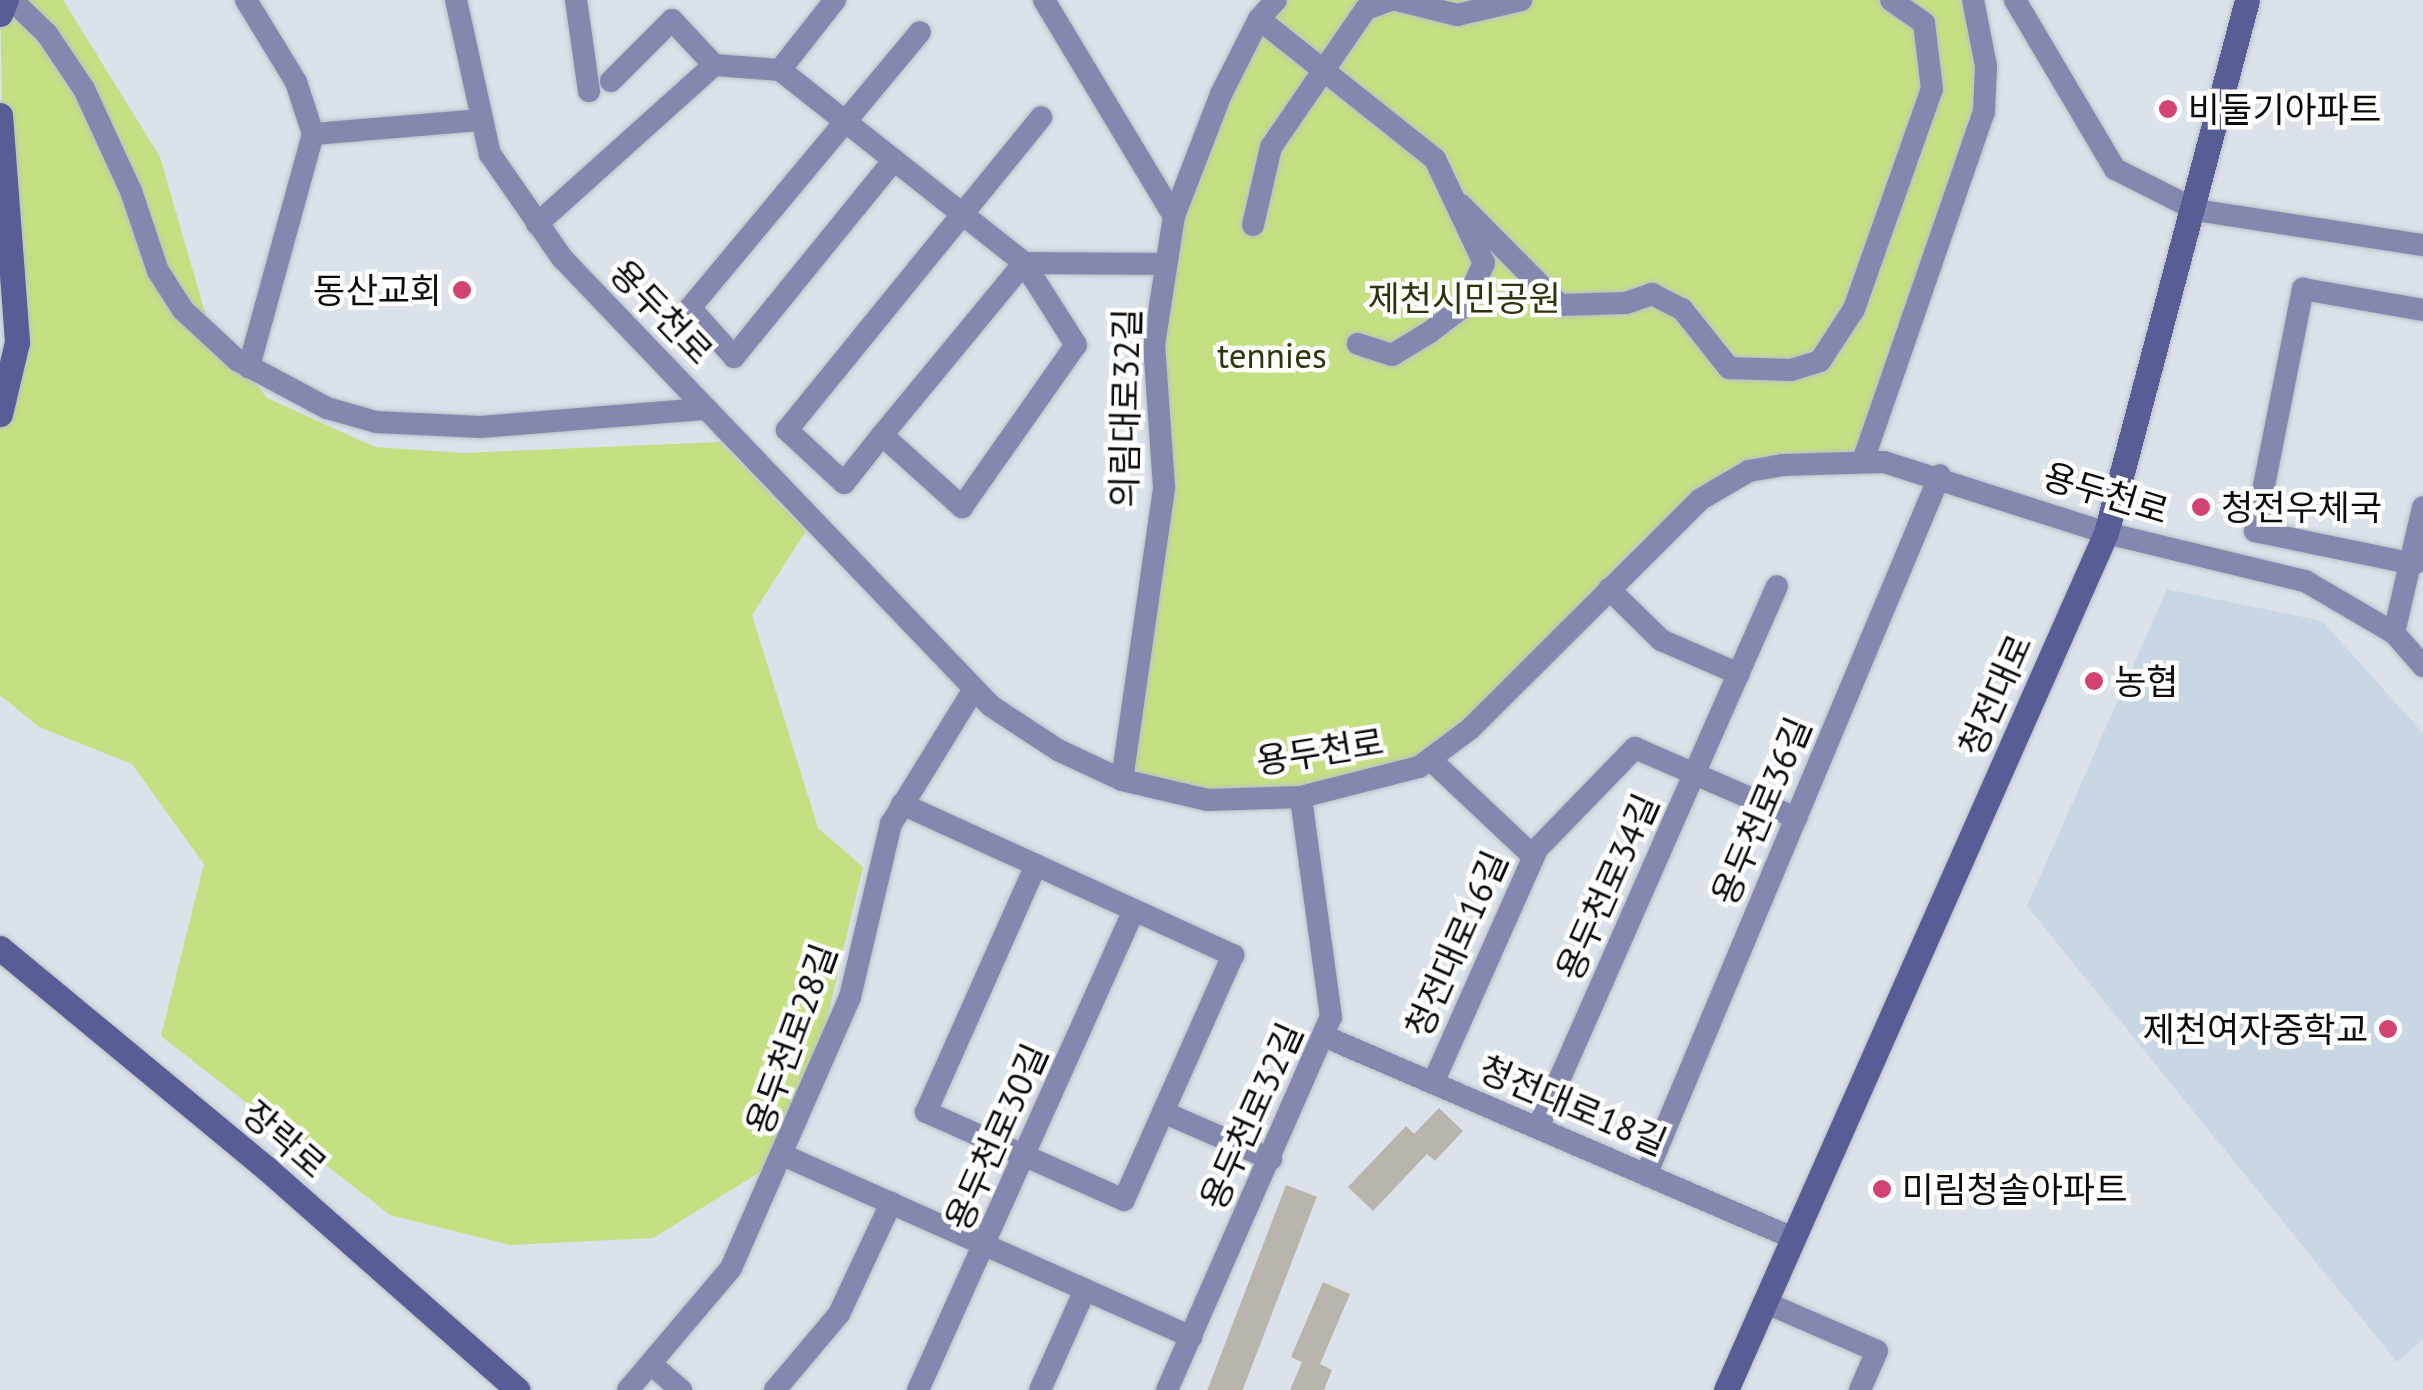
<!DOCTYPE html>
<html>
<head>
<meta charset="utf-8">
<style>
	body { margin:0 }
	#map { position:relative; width:2423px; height:1390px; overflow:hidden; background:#dbe2ea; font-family:"PT Sans","Noto Sans KR",sans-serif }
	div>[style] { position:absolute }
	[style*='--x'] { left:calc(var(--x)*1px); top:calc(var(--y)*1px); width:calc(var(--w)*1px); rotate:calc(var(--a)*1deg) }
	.built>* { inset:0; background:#c9d6e4 }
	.green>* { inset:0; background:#c5df83 }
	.building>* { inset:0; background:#bab5ac; transform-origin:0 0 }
	.roads { filter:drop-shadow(0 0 2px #bac0c7) drop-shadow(0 0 2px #bac0c7) }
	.street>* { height:22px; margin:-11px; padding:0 11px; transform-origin:11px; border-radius:11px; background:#8488af }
	.secondary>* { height:25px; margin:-12.5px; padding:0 12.5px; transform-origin:12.5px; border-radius:12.5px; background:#595d95 }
	.dots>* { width:28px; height:28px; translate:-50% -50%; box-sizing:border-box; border:5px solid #fff; border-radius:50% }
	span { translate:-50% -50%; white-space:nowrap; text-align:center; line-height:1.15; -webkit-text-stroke:9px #fff; paint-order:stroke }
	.poi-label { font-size:35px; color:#0a0c0e }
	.left { translate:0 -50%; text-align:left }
	.right { translate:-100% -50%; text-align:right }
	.park-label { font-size:35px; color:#2c360c }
	.street-label { font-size:35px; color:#0a0c0e }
</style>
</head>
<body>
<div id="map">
	<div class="built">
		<div style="clip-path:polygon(2167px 589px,2322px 621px,2423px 733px,2423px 1339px,2397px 1362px,2027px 906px)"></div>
	</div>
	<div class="green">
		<div style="clip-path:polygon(0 0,63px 0,160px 157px,208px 323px,267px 398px,375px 447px,464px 453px,720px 442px,806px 531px,752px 615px,818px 828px,863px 867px,826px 1023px,775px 1163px,653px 1238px,510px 1245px,390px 1215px,161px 1036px,204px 864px,132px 764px,39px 727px,0 695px,0 414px,8px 393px)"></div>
		<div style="clip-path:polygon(1288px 0,1966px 0,1975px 28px,1976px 111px,1859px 450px,1781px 460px,1689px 502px,1636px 545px,1467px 722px,1415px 761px,1299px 789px,1211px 790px,1128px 774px,1156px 591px,1154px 345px,1174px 216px,1265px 23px)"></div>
	</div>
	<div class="building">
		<div style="clip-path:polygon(1439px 1108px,1463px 1131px,1435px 1161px,1427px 1154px,1373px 1211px,1348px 1187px,1406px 1126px,1414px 1134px)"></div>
		<div style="left:1286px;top:1185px;width:33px;height:222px;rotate:21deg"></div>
		<div style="clip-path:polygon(1323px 1282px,1350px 1294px,1320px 1364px,1332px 1370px,1324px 1390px,1290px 1390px,1302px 1362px,1291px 1357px)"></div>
	</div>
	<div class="roads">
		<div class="street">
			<div style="--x:12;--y:0;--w:49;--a:44.2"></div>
			<div style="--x:47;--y:34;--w:66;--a:56.1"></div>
			<div style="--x:84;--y:89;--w:112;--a:65.3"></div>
			<div style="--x:131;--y:191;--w:84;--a:71.4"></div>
			<div style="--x:158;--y:271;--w:46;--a:57.3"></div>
			<div style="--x:183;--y:310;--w:74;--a:42.8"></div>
			<div style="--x:237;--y:360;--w:102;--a:28.1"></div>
			<div style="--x:327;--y:408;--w:51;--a:15.9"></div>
			<div style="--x:376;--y:422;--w:104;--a:2.8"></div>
			<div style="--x:480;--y:427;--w:227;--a:-4.6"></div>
			<div style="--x:246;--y:0;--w:96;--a:58.6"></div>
			<div style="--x:296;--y:82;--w:55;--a:71.9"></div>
			<div style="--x:313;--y:134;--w:242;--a:105.4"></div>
			<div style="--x:456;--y:0;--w:158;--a:77.6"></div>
			<div style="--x:490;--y:154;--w:126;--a:55.3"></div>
			<div style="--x:562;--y:258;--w:620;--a:46.24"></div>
			<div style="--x:991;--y:706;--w:80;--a:33.3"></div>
			<div style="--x:1058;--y:750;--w:71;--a:25.1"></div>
			<div style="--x:1122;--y:780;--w:88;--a:13.1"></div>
			<div style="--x:1208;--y:800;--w:93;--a:-1.8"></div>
			<div style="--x:1301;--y:797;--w:122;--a:-14.3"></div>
			<div style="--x:1419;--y:767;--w:64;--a:-36.7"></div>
			<div style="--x:1470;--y:729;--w:326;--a:-44.9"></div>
			<div style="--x:1701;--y:499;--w:56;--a:-30.3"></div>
			<div style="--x:1749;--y:471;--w:34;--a:-10"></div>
			<div style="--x:1782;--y:465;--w:102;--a:-1.7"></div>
			<div style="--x:1884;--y:462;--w:233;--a:17.7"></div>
			<div style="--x:2106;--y:533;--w:205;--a:13.6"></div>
			<div style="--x:2305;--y:581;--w:103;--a:30.3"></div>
			<div style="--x:2394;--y:633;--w:44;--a:48.7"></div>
			<div style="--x:576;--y:0;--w:92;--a:81.9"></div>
			<div style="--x:1044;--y:0;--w:252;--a:59"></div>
			<div style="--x:1397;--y:0;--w:62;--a:14"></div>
			<div style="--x:1457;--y:15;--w:66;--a:-13.2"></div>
			<div style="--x:2015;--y:0;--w:196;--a:59.4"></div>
			<div style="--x:2115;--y:169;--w:91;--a:26.8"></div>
			<div style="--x:2196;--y:210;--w:230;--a:8.8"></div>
			<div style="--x:1259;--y:19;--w:225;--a:38.5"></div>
			<div style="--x:1435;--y:159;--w:115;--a:64.8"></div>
			<div style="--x:1484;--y:263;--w:47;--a:114.9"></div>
			<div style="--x:1464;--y:306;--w:43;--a:142.6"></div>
			<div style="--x:1430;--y:332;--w:44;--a:148.8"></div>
			<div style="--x:1392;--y:355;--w:36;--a:-162"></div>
			<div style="--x:780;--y:70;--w:89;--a:-51.8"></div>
			<div style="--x:611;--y:81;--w:86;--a:-45"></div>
			<div style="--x:672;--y:20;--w:62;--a:47"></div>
			<div style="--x:313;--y:134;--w:167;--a:-4.8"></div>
			<div style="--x:894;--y:160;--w:254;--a:129.1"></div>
			<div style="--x:734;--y:357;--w:66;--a:-131.9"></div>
			<div style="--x:690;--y:308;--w:359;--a:-50.2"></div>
			<div style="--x:1461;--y:205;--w:141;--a:45.3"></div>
			<div style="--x:1560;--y:305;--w:66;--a:-1.7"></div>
			<div style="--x:1626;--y:303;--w:28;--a:-19"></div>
			<div style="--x:1652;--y:294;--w:34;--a:27"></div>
			<div style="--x:1682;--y:309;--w:75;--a:51.5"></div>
			<div style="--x:1729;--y:368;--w:62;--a:1.8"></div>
			<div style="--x:1791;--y:370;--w:30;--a:-17"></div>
			<div style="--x:1820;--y:361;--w:62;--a:-56.8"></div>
			<div style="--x:1854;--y:309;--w:233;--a:-70.5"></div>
			<div style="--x:1932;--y:89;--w:66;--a:-96.9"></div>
			<div style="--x:1924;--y:23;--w:40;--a:-145.1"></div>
			<div style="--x:537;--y:224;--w:238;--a:-41.9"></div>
			<div style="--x:714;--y:65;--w:66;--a:4.3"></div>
			<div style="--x:780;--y:70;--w:311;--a:38.3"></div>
			<div style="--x:1024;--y:263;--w:223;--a:129.5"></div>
			<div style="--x:882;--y:435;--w:108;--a:42"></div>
			<div style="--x:962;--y:507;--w:198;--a:-54.9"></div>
			<div style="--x:1076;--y:345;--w:97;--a:-122.4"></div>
			<div style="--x:1024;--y:263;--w:142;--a:0.4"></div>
			<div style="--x:1253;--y:225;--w:80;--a:-77"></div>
			<div style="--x:1271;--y:147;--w:168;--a:-55.5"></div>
			<div style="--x:1366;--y:9;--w:27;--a:-20"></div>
			<div style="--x:882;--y:435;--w:61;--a:128.4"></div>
			<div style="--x:844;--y:483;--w:78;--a:-137.1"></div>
			<div style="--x:787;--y:430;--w:403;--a:-50.9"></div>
			<div style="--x:1864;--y:458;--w:366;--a:-70.9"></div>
			<div style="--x:1984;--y:112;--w:46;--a:-87.5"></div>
			<div style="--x:1986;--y:66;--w:67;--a:-101.1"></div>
			<div style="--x:2414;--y:564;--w:162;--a:-168.3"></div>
			<div style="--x:2255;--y:531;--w:247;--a:-78.8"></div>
			<div style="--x:2303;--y:289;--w:122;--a:9.9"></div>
			<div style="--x:1609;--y:589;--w:73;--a:44.4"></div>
			<div style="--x:1661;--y:640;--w:85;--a:23.6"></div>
			<div style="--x:2394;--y:633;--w:129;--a:-77"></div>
			<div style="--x:1431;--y:760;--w:140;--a:43.3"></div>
			<div style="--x:1122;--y:780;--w:296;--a:-81.8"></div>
			<div style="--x:1164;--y:487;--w:142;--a:-94"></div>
			<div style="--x:1154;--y:345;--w:131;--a:-81.2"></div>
			<div style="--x:1174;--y:216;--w:131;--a:-68.9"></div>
			<div style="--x:1221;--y:94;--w:84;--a:-63.1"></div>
			<div style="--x:1259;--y:19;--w:25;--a:-48"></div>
			<div style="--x:902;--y:804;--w:147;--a:24.5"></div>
			<div style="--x:1036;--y:865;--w:217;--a:24.6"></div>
			<div style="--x:1233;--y:955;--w:268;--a:114"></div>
			<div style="--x:1124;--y:1200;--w:217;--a:-156"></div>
			<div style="--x:926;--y:1112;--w:270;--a:-66"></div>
			<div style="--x:1326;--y:1037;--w:508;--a:23.29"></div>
			<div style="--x:1433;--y:1083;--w:256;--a:-66"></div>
			<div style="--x:1537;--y:849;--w:141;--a:-45.9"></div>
			<div style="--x:1635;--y:748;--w:176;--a:23.5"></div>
			<div style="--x:1163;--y:1112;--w:118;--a:23.5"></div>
			<div style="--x:1538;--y:1128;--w:592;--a:-66.2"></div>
			<div style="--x:785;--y:1156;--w:445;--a:24"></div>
			<div style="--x:1646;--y:1175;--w:759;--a:-67.22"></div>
			<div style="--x:1764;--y:1302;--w:123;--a:23.4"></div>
			<div style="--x:1877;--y:1351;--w:43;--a:113.6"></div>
			<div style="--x:651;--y:1364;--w:40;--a:41"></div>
			<div style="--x:628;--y:1390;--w:160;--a:-49.8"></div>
			<div style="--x:731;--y:1268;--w:296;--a:-66.3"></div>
			<div style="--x:850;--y:997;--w:178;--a:-76.7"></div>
			<div style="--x:891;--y:824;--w:158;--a:-58.4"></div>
			<div style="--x:775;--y:1390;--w:99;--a:-49.9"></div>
			<div style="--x:839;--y:1314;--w:123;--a:-64.9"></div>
			<div style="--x:918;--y:1390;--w:526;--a:-65.77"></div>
			<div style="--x:1040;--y:1390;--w:110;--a:-65.8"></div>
			<div style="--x:1167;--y:1390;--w:407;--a:-66.3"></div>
			<div style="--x:1331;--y:1017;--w:222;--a:-97.8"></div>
		</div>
		<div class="secondary">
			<div style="--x:0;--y:14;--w:15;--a:-67"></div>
			<div style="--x:0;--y:115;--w:228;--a:85.7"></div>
			<div style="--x:17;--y:342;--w:74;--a:103.3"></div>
			<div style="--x:0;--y:948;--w:347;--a:39.6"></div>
			<div style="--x:267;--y:1169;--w:334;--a:41.4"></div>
			<div style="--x:1726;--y:1390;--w:937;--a:-66.09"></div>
			<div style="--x:2106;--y:533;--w:551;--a:-75.18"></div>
		</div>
	</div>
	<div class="dots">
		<div style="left:2168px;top:109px;background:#d14370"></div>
		<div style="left:462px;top:290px;background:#d14370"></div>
		<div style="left:2201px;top:507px;background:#d14370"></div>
		<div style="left:2094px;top:681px;background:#d14370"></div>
		<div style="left:2388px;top:1029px;background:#d14370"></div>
		<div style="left:1882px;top:1189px;background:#d14370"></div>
	</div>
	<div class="poi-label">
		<span class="left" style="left:2188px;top:109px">비둘기아파트</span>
		<span class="right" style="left:442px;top:290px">동산교회</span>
		<span class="left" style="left:2221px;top:507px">청전우체국</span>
		<span class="left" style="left:2114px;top:681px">농협</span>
		<span class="right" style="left:2368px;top:1029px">제천여자중학교</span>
		<span class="left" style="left:1902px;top:1189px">미림청솔아파트</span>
	</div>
	<div class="park-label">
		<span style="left:1464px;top:298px">제천시민공원</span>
		<span style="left:1272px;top:355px">tennies</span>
	</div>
	<div class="street-label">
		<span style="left:662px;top:312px;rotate:46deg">용두천로</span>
		<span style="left:1125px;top:408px;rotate:-89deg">의림대로32길</span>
		<span style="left:2106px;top:493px;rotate:17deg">용두천로</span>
		<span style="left:1995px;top:695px;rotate:-66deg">청전대로</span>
		<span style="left:1320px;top:751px;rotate:-9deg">용두천로</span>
		<span style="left:1761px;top:811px;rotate:-67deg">용두천로36길</span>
		<span style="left:1607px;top:887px;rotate:-66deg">용두천로34길</span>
		<span style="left:1456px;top:944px;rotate:-66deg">청전대로16길</span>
		<span style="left:791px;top:1039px;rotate:-70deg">용두천로28길</span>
		<span style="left:1573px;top:1105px;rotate:23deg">청전대로18길</span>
		<span style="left:1251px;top:1116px;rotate:-66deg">용두천로32길</span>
		<span style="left:996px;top:1137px;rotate:-66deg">용두천로30길</span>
		<span style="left:285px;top:1139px;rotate:41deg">장락로</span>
	</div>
</div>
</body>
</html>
